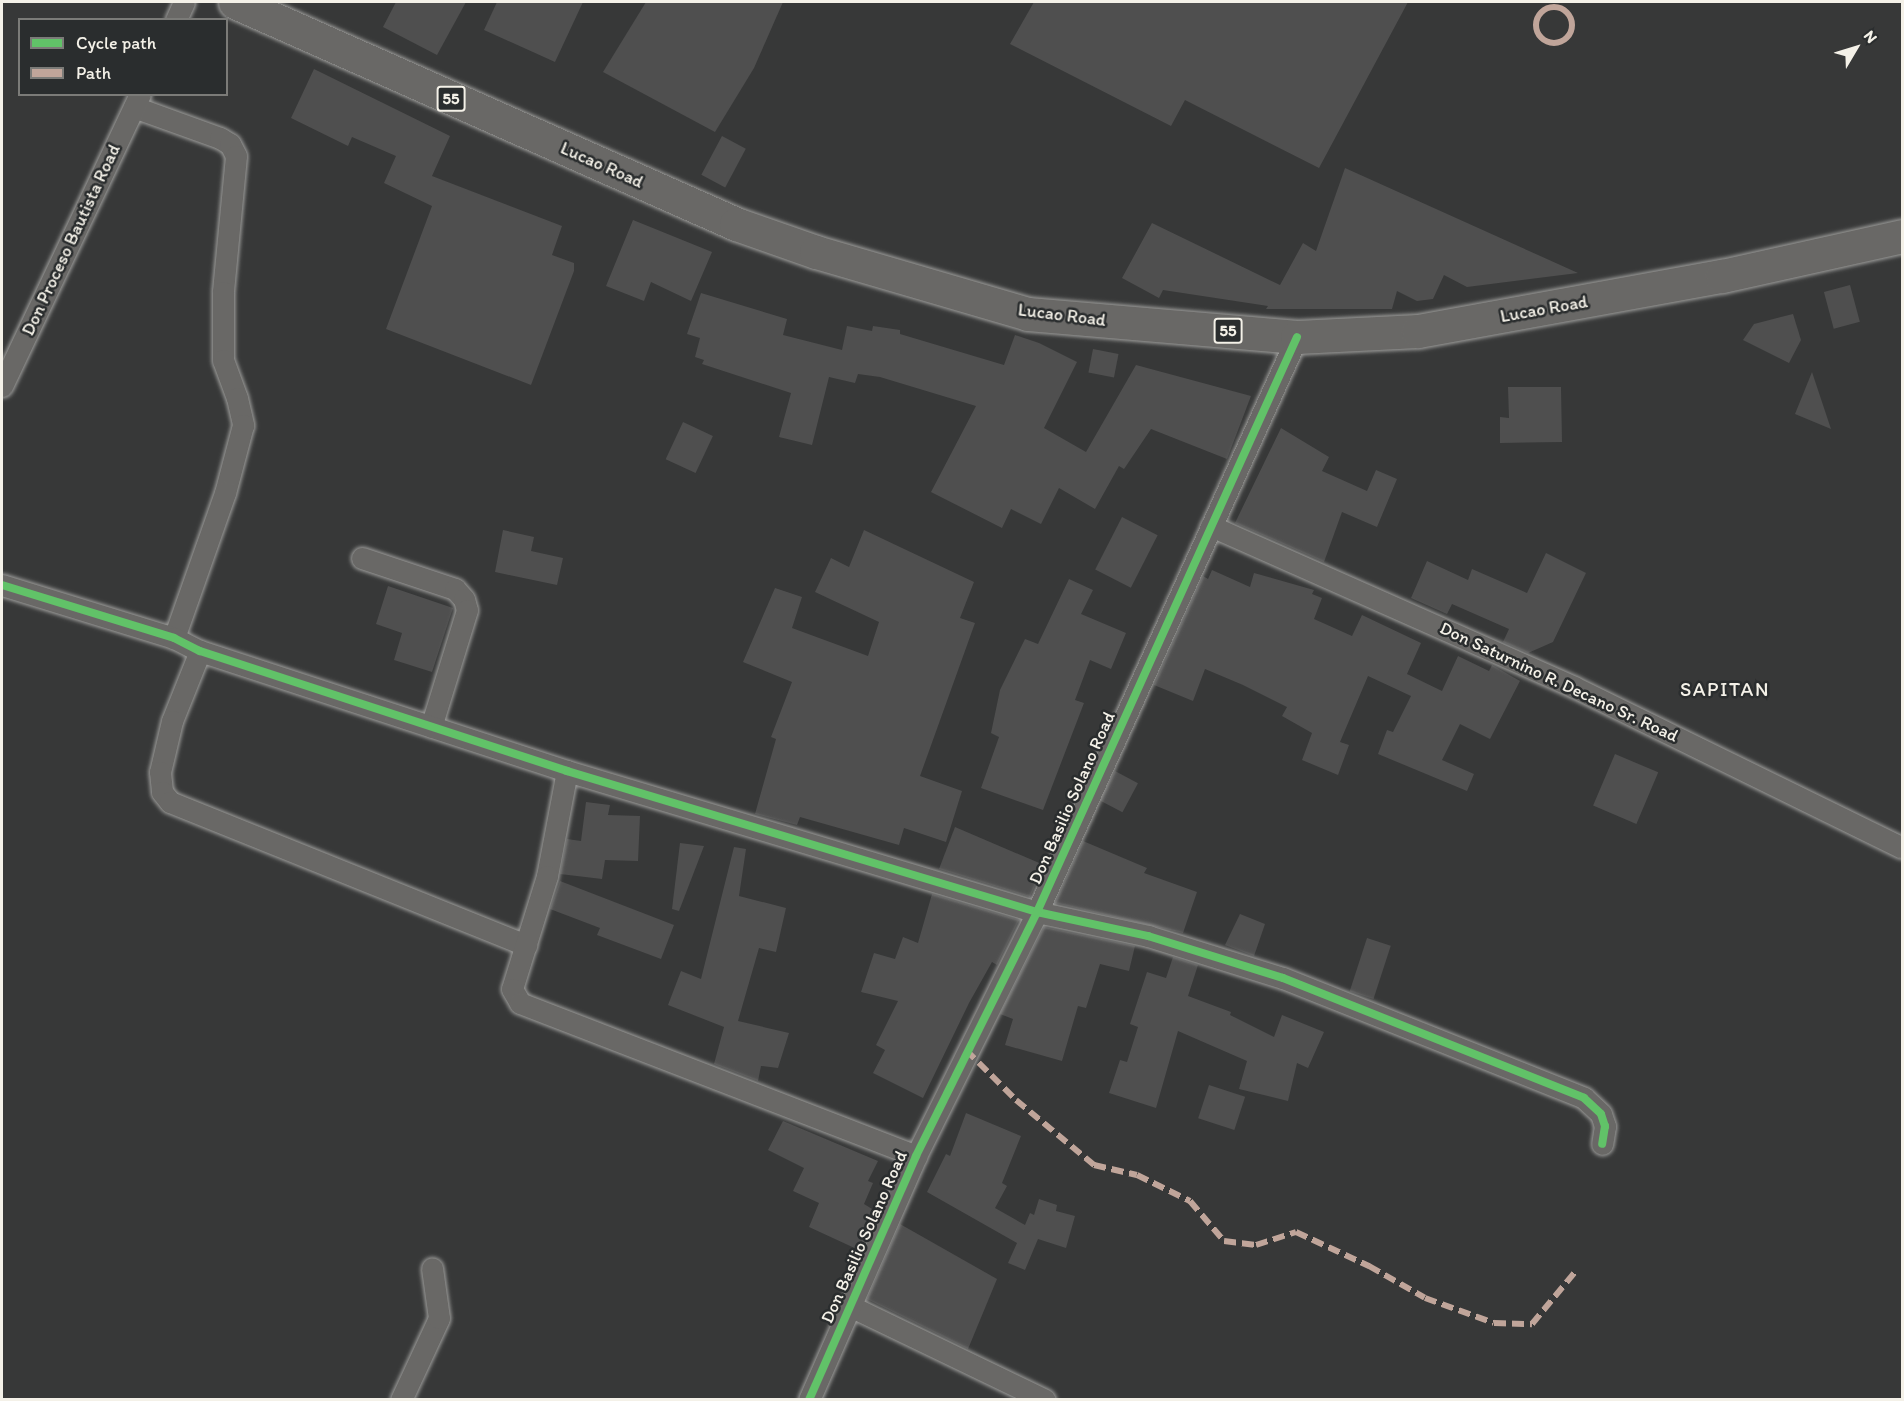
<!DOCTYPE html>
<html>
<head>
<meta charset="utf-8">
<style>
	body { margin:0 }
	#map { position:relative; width:1904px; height:1401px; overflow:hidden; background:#373838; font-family:Itim,sans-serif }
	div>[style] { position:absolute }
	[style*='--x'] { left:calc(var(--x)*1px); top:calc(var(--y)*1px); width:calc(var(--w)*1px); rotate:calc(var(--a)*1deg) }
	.building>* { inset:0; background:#4f4f4f; transform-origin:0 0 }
	.roads { filter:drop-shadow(0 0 2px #9d9d9b) drop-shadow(0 0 2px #9d9d9b) }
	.street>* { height:21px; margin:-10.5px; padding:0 10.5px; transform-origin:10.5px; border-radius:10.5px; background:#696866 }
	.highway>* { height:33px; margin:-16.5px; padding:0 16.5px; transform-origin:16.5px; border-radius:16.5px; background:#696866 }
	.quiet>* { height:6px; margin-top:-3px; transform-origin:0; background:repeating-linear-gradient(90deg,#c0a59a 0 12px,transparent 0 18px) }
	.quiet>.ring { margin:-3px; padding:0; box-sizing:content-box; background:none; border:6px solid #c0a59a; border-radius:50% }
	.cycleway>* { height:8px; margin:-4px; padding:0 4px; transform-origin:4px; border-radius:4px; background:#61c268 }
	span { translate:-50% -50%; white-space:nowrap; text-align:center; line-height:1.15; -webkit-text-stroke:5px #2a2d2e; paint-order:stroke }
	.shield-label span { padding:2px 4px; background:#2a2d2e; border:2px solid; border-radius:4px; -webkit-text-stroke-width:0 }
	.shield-label { font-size:16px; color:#f4f1e8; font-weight:700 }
	.street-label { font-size:18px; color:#f4f1e8 }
	.neighbourhood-label { font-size:20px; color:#f4f1e8; letter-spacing:1.5px }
	.frame { position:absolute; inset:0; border:3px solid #f4f1e8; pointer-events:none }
	.legend { position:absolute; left:18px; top:18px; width:210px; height:78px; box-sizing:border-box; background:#2a2d2e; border:2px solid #7b7b78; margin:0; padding:8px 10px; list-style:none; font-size:18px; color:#f4f1e8 }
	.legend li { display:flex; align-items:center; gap:12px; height:30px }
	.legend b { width:30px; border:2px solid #7b7b78 }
	.north { position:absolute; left:1826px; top:18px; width:60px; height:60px; -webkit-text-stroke:4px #2a2d2e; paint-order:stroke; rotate:52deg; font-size:16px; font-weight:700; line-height:24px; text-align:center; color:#f4f1e8 }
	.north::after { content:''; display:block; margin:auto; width:21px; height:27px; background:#f4f1e8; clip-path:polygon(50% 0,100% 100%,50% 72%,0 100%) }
</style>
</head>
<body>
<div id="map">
	<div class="building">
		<div style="clip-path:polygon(396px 2px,466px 2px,437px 55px,383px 27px)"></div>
		<div style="clip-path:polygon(497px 2px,583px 2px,555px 62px,484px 30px)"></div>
		<div style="clip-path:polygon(646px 2px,783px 2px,754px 68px,715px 132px,603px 72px)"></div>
		<div style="clip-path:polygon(1034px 2px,1408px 2px,1319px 168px,1185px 100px,1171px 126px,1010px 44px)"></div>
		<div style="clip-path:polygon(314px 69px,450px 136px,432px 176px,562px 226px,552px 255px,574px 263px,574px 271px,531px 385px,386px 329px,432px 206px,384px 183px,396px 156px,352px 137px,348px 146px,291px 118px)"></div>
		<div style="left:722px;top:136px;width:27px;height:44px;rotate:28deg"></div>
		<div style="clip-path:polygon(1345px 168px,1578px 273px,1467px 287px,1444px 275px,1433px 299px,1417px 301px,1397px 291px,1392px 309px,1266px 309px,1268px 306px,1163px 290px,1159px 298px,1122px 278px,1152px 223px,1280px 285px,1303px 243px,1316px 251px)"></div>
		<div style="clip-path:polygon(633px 220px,712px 252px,691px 301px,651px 282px,644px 301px,606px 286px)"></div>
		<div style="left:1850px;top:285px;width:38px;height:27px;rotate:75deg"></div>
		<div style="clip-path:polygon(701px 293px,787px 319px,783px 335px,842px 350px,847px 326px,872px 331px,873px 326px,900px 330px,900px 334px,1004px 365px,1015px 335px,1039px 343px,1077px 362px,1044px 428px,1086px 452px,1136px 365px,1251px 396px,1227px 459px,1151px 429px,1124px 469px,1119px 466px,1095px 509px,1059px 488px,1041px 524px,1011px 509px,1002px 528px,931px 492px,976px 406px,880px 377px,858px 374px,855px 383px,829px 377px,812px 445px,779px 437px,791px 393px,702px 364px,704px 360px,695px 357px,700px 338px,687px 334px)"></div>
		<div style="clip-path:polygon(1793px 314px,1801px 340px,1789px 363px,1743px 340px,1754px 324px)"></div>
		<div style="left:1093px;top:349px;width:26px;height:24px;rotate:11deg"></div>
		<div style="clip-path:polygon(1812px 372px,1831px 429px,1795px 414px)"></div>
		<div style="clip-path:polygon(1508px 387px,1561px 387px,1562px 442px,1500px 443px,1500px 417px,1509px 418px)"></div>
		<div style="left:683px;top:422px;width:33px;height:41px;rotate:25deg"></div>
		<div style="clip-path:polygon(1281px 428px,1329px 457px,1322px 471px,1367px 491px,1376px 470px,1397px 479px,1377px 527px,1342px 512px,1324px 562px,1235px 523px)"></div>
		<div style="left:1122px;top:517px;width:40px;height:59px;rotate:27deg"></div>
		<div style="clip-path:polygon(503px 530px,534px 537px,531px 551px,563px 558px,557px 585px,495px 572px)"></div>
		<div style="clip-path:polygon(864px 530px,974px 582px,960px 618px,975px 623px,920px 776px,962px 791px,946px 842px,904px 828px,899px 845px,800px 817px,797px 825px,755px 814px,776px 739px,771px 737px,792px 682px,743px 662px,775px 588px,802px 597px,792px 628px,868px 656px,879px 622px,815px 592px,831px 558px,849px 567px)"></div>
		<div style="clip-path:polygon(1546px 553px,1586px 573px,1553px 642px,1528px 653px,1503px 642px,1509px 629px,1452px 604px,1447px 614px,1411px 598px,1427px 561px,1468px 580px,1472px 569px,1527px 593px)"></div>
		<div style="clip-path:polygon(1212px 570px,1250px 587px,1254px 573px,1314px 590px,1312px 594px,1322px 598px,1314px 619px,1352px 636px,1362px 615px,1421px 643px,1407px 674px,1442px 691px,1458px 656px,1489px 671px,1492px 665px,1520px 681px,1490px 739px,1460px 724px,1442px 760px,1474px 774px,1467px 791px,1378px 754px,1387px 730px,1393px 732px,1411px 696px,1368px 676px,1340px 742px,1349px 745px,1338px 775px,1302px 760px,1312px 733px,1282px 716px,1287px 707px,1243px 685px,1205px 669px,1193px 701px,1154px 685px,1203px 576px,1208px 579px)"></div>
		<div style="clip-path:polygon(1069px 579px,1093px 590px,1081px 614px,1126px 633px,1111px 669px,1090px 660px,1075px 700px,1084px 703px,1043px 810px,981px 788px,999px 737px,991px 733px,1000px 690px,1025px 639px,1038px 644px)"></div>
		<div style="clip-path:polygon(388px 586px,453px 608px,432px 672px,394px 660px,402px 633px,376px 624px)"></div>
		<div style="left:1615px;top:754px;width:47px;height:56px;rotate:23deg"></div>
		<div style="left:1115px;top:771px;width:26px;height:33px;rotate:28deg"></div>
		<div style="clip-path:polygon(586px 802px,610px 805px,608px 815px,640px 816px,638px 861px,605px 860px,602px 879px,560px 874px,567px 839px,581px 841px)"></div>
		<div style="clip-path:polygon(955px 827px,1044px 865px,1030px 897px,939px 869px)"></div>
		<div style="clip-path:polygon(1083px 841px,1147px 868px,1144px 873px,1197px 892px,1183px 933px,1055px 903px)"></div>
		<div style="clip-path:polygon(680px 843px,704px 846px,679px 911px,672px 909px)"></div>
		<div style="clip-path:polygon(734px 847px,746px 849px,739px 896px,786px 908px,776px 952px,759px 948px,738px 1021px,789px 1033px,778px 1068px,761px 1066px,758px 1081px,714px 1064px,724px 1027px,668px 1005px,681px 971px,701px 979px)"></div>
		<div style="clip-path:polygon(560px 881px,674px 925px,661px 959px,597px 935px,600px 928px,550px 909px)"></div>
		<div style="clip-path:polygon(932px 894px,1019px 920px,997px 965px,992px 962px,969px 1003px,923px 1098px,873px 1073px,885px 1050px,876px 1045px,898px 1001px,861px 992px,874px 953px,895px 959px,903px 937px,918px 943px)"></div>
		<div style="clip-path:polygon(1240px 914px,1265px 924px,1254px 956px,1225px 945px)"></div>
		<div style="clip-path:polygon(1044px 927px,1135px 946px,1129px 971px,1100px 964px,1086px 1008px,1078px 1006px,1062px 1061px,1005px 1045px,1013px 1019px,1000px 1014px)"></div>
		<div style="left:1367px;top:938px;width:25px;height:56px;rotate:18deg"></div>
		<div style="clip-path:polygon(1173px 957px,1198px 965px,1188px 996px,1231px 1012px,1230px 1015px,1274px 1037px,1282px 1015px,1324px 1032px,1308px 1068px,1297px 1063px,1288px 1101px,1239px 1089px,1247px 1061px,1178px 1031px,1156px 1108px,1109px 1093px,1120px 1060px,1127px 1062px,1138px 1027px,1130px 1024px,1147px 972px,1166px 978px)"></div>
		<div style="left:1209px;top:1085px;width:38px;height:35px;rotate:18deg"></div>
		<div style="clip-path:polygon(966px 1113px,1021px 1136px,1002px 1183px,1007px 1186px,995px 1208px,1025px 1225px,1030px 1213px,1034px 1215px,1039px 1199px,1057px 1205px,1056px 1211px,1075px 1216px,1066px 1248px,1038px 1239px,1025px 1270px,1008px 1263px,1017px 1243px,927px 1192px,946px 1154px,950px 1156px)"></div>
		<div style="clip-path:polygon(783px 1121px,878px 1161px,868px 1181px,873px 1183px,864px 1204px,877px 1212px,861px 1251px,809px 1227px,819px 1203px,793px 1191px,804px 1168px,768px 1150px)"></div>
		<div style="clip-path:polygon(900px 1224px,997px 1279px,968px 1349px,867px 1299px)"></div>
	</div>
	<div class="roads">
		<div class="street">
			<div style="--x:176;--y:20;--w:20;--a:-66"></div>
			<div style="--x:134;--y:107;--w:91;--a:19.8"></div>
			<div style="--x:220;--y:138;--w:12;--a:31"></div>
			<div style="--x:230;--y:144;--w:13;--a:63"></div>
			<div style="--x:236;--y:156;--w:137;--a:95.5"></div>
			<div style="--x:223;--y:292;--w:68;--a:90"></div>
			<div style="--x:223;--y:360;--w:40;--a:69.8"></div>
			<div style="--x:237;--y:398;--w:28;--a:77"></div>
			<div style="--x:243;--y:425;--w:70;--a:104.8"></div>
			<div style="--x:225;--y:493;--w:154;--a:109.4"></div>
			<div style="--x:2;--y:386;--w:323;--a:-64.7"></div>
			<div style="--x:1211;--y:526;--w:397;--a:23.9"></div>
			<div style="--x:1574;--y:687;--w:365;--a:26.1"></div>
			<div style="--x:362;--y:558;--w:98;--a:18.4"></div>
			<div style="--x:455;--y:589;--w:13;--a:48"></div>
			<div style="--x:464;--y:599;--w:11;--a:75"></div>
			<div style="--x:467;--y:610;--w:122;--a:107.1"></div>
			<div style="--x:2;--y:585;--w:180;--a:17.1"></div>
			<div style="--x:174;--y:638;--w:29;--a:27"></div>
			<div style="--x:200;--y:651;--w:386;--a:18.1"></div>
			<div style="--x:567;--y:771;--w:491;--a:16.7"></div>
			<div style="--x:1037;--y:912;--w:114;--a:12.2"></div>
			<div style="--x:1148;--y:936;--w:141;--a:17.3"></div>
			<div style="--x:1283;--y:978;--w:324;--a:21.7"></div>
			<div style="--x:1584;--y:1098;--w:23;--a:43"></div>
			<div style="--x:1601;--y:1114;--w:13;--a:72"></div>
			<div style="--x:1605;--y:1126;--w:18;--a:99"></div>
			<div style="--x:200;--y:651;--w:75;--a:111.8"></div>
			<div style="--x:172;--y:721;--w:52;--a:103.2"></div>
			<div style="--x:160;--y:772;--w:20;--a:84"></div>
			<div style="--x:162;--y:792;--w:13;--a:51"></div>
			<div style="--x:170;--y:802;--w:384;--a:21.9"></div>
			<div style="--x:567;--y:771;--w:107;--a:100.8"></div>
			<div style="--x:547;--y:876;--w:118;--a:107.2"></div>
			<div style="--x:512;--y:989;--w:16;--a:60"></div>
			<div style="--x:520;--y:1003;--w:425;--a:21.1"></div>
			<div style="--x:850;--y:1306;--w:216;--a:25.7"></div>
			<div style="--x:401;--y:1400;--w:90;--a:-65.1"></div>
			<div style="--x:439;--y:1318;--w:50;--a:-98"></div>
			<div style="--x:809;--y:1400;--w:266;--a:-66.3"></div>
			<div style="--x:916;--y:1156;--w:272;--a:-63.6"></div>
			<div style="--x:1037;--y:912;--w:631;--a:-65.67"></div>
		</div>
		<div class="highway">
			<div style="--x:235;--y:2;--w:548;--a:23.9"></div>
			<div style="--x:736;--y:224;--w:85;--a:19.3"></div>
			<div style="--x:816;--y:252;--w:221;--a:16.3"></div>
			<div style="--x:1028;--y:314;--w:270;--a:4.9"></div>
			<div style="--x:1297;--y:337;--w:121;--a:-2.8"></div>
			<div style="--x:1418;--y:331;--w:309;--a:-10.3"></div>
			<div style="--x:1722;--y:276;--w:184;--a:-12.5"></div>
		</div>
	</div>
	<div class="quiet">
		<div class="ring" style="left:1536px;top:7px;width:30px;height:30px"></div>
		<div style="--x:966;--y:1050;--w:71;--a:45"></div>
		<div style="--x:1016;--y:1100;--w:102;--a:39.8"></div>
		<div style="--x:1094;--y:1165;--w:44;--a:13.1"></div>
		<div style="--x:1137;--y:1175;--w:59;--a:26.1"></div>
		<div style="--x:1190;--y:1201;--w:52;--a:49.6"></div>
		<div style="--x:1224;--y:1241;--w:32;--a:7"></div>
		<div style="--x:1256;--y:1245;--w:42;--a:-18"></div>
		<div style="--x:1296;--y:1232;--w:81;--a:25"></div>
		<div style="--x:1369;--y:1266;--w:64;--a:29.7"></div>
		<div style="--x:1425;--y:1298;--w:73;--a:19.9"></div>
		<div style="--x:1494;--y:1323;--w:38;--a:2"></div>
		<div style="--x:1532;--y:1324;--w:67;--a:-50.4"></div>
	</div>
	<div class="cycleway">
		<div style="--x:2;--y:585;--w:180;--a:17.1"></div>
		<div style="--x:174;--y:638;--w:29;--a:27"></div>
		<div style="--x:200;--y:651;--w:386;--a:18.1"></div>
		<div style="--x:567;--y:771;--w:491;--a:16.7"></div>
		<div style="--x:1037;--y:912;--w:114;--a:12.2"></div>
		<div style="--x:1148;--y:936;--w:141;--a:17.3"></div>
		<div style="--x:1283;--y:978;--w:324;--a:21.7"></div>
		<div style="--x:1584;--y:1098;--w:23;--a:43"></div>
		<div style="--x:1601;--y:1114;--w:13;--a:72"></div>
		<div style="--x:1605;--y:1126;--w:18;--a:99"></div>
		<div style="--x:809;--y:1400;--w:266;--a:-66.3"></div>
		<div style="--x:916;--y:1156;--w:272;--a:-63.6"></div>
		<div style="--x:1037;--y:912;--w:631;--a:-65.67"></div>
	</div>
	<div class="shield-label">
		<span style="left:451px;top:99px">55</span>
		<span style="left:1228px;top:331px">55</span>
	</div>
	<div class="street-label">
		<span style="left:602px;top:165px;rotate:24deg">Lucao Road</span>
		<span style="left:71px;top:240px;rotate:-65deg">Don Proceso Bautista Road</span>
		<span style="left:1544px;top:309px;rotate:-10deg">Lucao Road</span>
		<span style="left:1062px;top:315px;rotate:7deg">Lucao Road</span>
		<span style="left:1559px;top:682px;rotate:25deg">Don Saturnino R. Decano Sr. Road</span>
		<span style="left:1072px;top:798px;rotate:-66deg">Don Basilio Solano Road</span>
		<span style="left:864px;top:1237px;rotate:-66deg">Don Basilio Solano Road</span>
	</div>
	<div class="neighbourhood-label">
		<span style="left:1725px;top:689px">SAPITAN</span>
	</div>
	<div class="frame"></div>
	<ul class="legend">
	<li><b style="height:8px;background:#61c268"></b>Cycle path</li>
	<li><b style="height:8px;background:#c0a59a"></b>Path</li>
	</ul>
	<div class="north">N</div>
</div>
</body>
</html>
